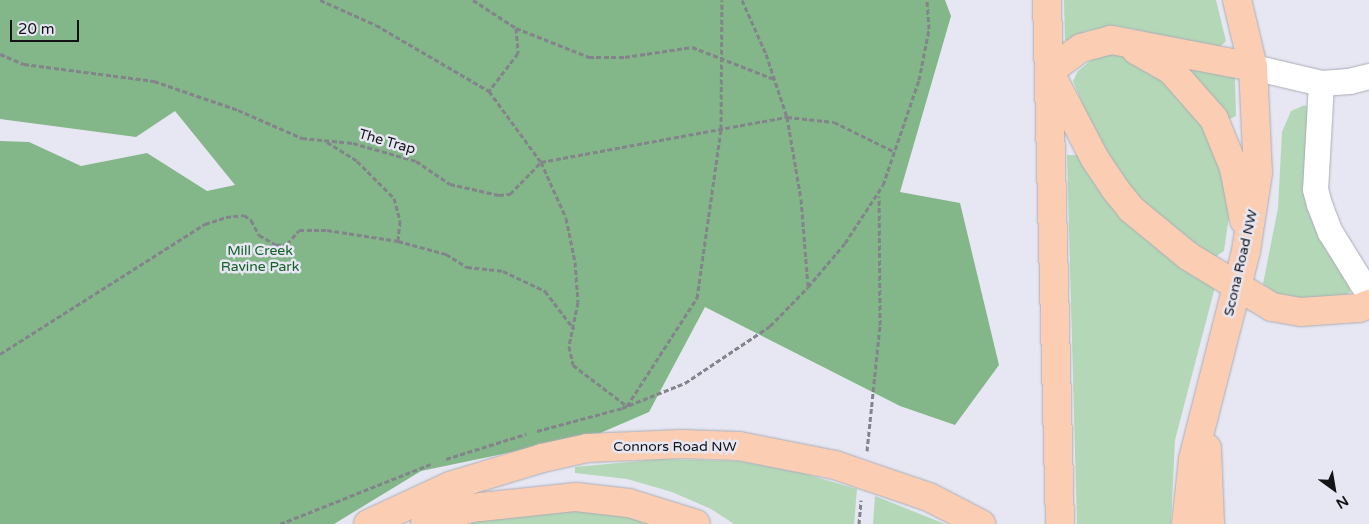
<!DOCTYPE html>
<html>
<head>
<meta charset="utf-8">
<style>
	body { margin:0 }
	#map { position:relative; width:1369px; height:524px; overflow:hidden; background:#e6e7f2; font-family:"Varela Round",sans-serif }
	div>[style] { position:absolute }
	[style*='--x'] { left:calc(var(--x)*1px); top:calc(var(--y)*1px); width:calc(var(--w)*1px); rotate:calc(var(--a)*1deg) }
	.green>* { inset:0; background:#b4d8b7 }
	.forest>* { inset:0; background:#83b688 }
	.path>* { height:3px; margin-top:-1.5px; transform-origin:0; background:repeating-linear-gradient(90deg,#83848b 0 5px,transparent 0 7.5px) }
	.roads { filter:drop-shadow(0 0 1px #abacb5) drop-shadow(0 0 1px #abacb5) }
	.minor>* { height:25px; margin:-12.5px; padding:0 12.5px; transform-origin:12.5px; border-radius:12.5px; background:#fff }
	.major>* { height:28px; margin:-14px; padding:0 14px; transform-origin:14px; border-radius:14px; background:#fbceb4 }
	span { translate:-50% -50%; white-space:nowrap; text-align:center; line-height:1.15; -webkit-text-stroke:5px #e6e7f2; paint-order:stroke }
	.street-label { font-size:14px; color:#141417 }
	.park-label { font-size:14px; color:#126026 }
	.north { position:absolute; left:1309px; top:464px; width:50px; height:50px; -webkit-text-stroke:4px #e6e7f2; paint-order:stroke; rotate:148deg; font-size:14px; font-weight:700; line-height:20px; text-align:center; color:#141417 }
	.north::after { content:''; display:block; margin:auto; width:18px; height:22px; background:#141417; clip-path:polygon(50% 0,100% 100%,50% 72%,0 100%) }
	.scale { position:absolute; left:10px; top:20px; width:69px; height:22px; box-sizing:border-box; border:2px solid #141417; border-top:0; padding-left:6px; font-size:15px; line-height:18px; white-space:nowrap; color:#141417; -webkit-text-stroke:4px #e6e7f2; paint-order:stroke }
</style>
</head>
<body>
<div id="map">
	<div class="green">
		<div style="clip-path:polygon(1064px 0,1216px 0,1226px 41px,1219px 48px,1118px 26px,1086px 31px,1069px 41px,1065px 40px)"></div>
		<div style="clip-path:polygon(1115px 54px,1132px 57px,1193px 105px,1226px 177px,1229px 216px,1224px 251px,1212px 259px,1184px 241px,1125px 185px,1099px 145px,1073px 81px,1078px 71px,1094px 58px)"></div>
		<div style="clip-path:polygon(1190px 61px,1229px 71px,1235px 78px,1236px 116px,1228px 120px,1187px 69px)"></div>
		<div style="clip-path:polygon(1305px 105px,1310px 110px,1306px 203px,1311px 218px,1350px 283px,1350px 292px,1342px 298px,1310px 302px,1279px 295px,1263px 284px,1278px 208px,1282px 132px,1291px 111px)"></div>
		<div style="clip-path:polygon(1067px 155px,1079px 155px,1215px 287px,1175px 440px,1171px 524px,1077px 524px)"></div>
		<div style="clip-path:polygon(662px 459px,739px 461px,802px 473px,857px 489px,854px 524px,734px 524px,711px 509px,672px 492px,627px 479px,575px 473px,575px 467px)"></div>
		<div style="clip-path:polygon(875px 496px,945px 524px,873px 524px)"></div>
		<div style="clip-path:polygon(586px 510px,636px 518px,653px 524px,462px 524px,504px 515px)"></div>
	</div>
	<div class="forest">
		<div style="clip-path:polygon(0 0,945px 0,951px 16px,900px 192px,960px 203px,999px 365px,955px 425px,900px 406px,705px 307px,649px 412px,598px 434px,421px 471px,334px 524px,0 524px,0 141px,29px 142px,81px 166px,147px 153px,207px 191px,235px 185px,175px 111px,136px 137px,0 119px)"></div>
	</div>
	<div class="path">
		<div style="--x:320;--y:0;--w:61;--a:24.1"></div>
		<div style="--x:376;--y:25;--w:131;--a:30.3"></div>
		<div style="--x:489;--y:91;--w:88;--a:53.8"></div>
		<div style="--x:541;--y:162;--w:61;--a:65.9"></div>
		<div style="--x:566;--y:218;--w:45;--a:78.4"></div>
		<div style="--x:575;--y:262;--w:40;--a:85.7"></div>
		<div style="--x:578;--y:302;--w:45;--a:101.6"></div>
		<div style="--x:569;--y:346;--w:19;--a:78"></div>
		<div style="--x:573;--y:365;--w:68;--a:37.2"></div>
		<div style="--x:627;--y:406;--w:129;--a:-57.1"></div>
		<div style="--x:697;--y:298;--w:171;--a:-81.9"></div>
		<div style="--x:721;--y:129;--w:129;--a:-89.6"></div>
		<div style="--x:473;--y:0;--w:51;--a:33.1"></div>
		<div style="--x:516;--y:28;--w:25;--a:85"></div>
		<div style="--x:518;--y:53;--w:48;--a:127.3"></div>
		<div style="--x:742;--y:0;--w:59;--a:66"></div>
		<div style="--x:766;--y:54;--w:66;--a:71.6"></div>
		<div style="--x:787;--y:117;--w:83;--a:80.3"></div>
		<div style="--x:801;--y:199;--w:87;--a:85.4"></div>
		<div style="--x:516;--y:28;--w:79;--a:21.7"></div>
		<div style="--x:589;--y:57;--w:36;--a:0"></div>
		<div style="--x:625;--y:57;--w:68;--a:-8.5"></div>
		<div style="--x:692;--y:47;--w:88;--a:21.3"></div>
		<div style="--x:0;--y:54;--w:26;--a:23"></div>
		<div style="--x:24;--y:64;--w:131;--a:7.5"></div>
		<div style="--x:154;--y:81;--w:89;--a:19"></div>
		<div style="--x:238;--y:110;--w:70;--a:23.6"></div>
		<div style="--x:302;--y:138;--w:51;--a:5.6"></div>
		<div style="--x:353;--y:143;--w:66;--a:15.9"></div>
		<div style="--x:416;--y:161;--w:41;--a:34.1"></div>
		<div style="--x:450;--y:184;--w:50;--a:12.7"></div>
		<div style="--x:499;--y:195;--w:11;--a:-5"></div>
		<div style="--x:510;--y:194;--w:45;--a:-45.9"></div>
		<div style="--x:541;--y:162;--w:250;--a:-10.4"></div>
		<div style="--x:787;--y:117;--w:47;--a:6.1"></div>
		<div style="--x:834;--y:122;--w:68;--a:26.2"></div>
		<div style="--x:327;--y:142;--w:36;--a:32"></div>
		<div style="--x:357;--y:161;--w:52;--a:45"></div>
		<div style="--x:394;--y:198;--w:24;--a:75"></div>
		<div style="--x:400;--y:221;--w:20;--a:96"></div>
		<div style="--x:0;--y:354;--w:243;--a:-32.4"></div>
		<div style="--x:205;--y:224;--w:22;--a:-18"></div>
		<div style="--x:226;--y:217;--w:18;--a:-6"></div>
		<div style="--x:244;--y:215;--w:9;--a:36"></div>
		<div style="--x:251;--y:220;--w:17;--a:62"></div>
		<div style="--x:259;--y:235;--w:20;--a:30"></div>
		<div style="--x:276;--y:245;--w:11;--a:-5"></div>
		<div style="--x:287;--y:244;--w:18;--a:-49"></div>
		<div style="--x:299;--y:230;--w:28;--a:0"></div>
		<div style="--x:327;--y:230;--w:72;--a:8.8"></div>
		<div style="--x:398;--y:241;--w:50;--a:15.2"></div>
		<div style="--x:446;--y:254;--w:25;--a:32"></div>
		<div style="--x:467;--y:267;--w:36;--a:6"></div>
		<div style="--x:503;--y:271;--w:47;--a:25.5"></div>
		<div style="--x:545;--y:291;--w:48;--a:52.7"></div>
		<div style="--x:537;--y:431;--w:88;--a:-15.1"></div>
		<div style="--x:622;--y:408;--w:68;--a:-21.6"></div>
		<div style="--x:685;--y:383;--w:102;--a:-33.8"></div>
		<div style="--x:770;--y:326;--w:54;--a:-45.7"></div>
		<div style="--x:808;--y:287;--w:57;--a:-49.9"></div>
		<div style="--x:845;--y:243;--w:69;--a:-56.8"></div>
		<div style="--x:883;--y:185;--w:111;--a:-71.1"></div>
		<div style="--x:919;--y:80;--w:52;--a:-78.9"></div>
		<div style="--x:929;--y:29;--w:29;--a:-94"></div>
		<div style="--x:867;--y:451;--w:127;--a:-84.1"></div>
		<div style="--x:880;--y:325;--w:129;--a:-90.4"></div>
		<div style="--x:446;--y:459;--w:84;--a:-17.4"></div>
		<div style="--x:280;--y:524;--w:162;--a:-21.7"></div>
		<div style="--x:859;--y:524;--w:24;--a:-85"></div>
	</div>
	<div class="roads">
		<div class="minor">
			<div style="--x:1253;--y:67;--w:70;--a:13.2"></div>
			<div style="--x:1321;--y:83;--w:28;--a:-4"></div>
			<div style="--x:1349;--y:81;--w:21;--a:-14"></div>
			<div style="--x:1321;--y:83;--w:106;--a:93.2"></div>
			<div style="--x:1315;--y:189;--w:16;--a:75"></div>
			<div style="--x:1319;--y:204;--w:30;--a:69"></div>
			<div style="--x:1330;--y:232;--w:74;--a:58.2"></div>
		</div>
		<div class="major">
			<div style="--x:1047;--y:0;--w:524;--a:88.58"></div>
			<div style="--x:1136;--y:50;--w:40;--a:29.7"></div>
			<div style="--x:1171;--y:70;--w:65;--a:48.7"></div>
			<div style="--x:1214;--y:119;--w:53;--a:67.8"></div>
			<div style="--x:1234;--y:168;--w:53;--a:79.1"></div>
			<div style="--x:1253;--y:67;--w:145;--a:-169.2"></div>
			<div style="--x:1111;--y:40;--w:31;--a:165"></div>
			<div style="--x:1081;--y:48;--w:39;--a:144"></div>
			<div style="--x:1049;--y:71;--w:99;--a:62.4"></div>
			<div style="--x:1095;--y:159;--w:36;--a:56"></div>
			<div style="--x:1115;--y:189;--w:26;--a:51"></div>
			<div style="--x:1131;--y:209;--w:74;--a:39.5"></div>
			<div style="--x:1188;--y:256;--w:98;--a:31.3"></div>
			<div style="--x:1272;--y:307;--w:29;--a:10"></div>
			<div style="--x:1301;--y:312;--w:58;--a:-3.9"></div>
			<div style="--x:1359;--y:308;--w:11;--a:-22"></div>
			<div style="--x:1207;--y:448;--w:76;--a:87.7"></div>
			<div style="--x:368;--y:524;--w:90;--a:-24.9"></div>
			<div style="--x:450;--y:486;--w:96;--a:-16.9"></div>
			<div style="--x:542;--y:458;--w:46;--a:-12.5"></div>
			<div style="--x:587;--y:448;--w:95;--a:-2.4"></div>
			<div style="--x:682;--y:444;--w:57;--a:2"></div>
			<div style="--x:739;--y:446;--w:98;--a:11.2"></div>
			<div style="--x:835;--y:465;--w:99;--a:18.8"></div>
			<div style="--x:929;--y:497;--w:59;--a:27.4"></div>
			<div style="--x:425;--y:524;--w:49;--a:-19.2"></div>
			<div style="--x:471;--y:508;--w:106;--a:-6"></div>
			<div style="--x:576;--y:497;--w:53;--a:6.5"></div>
			<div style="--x:629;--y:503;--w:70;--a:17.4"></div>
			<div style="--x:1186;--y:524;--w:65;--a:-83.9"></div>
			<div style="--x:1193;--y:459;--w:215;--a:-75.7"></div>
			<div style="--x:1246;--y:251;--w:79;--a:-81.3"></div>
			<div style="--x:1258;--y:173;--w:106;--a:-92.7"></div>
			<div style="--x:1253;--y:67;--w:69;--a:-103.4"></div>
		</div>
	</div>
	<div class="street-label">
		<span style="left:387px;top:142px;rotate:16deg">The Trap</span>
		<span style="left:1241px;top:263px;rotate:-77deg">Scona Road NW</span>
		<span style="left:675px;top:447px">Connors Road NW</span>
	</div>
	<div class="park-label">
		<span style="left:260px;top:259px">Mill Creek<br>Ravine Park</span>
	</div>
	<div class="north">N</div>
	<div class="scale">20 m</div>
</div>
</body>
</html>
